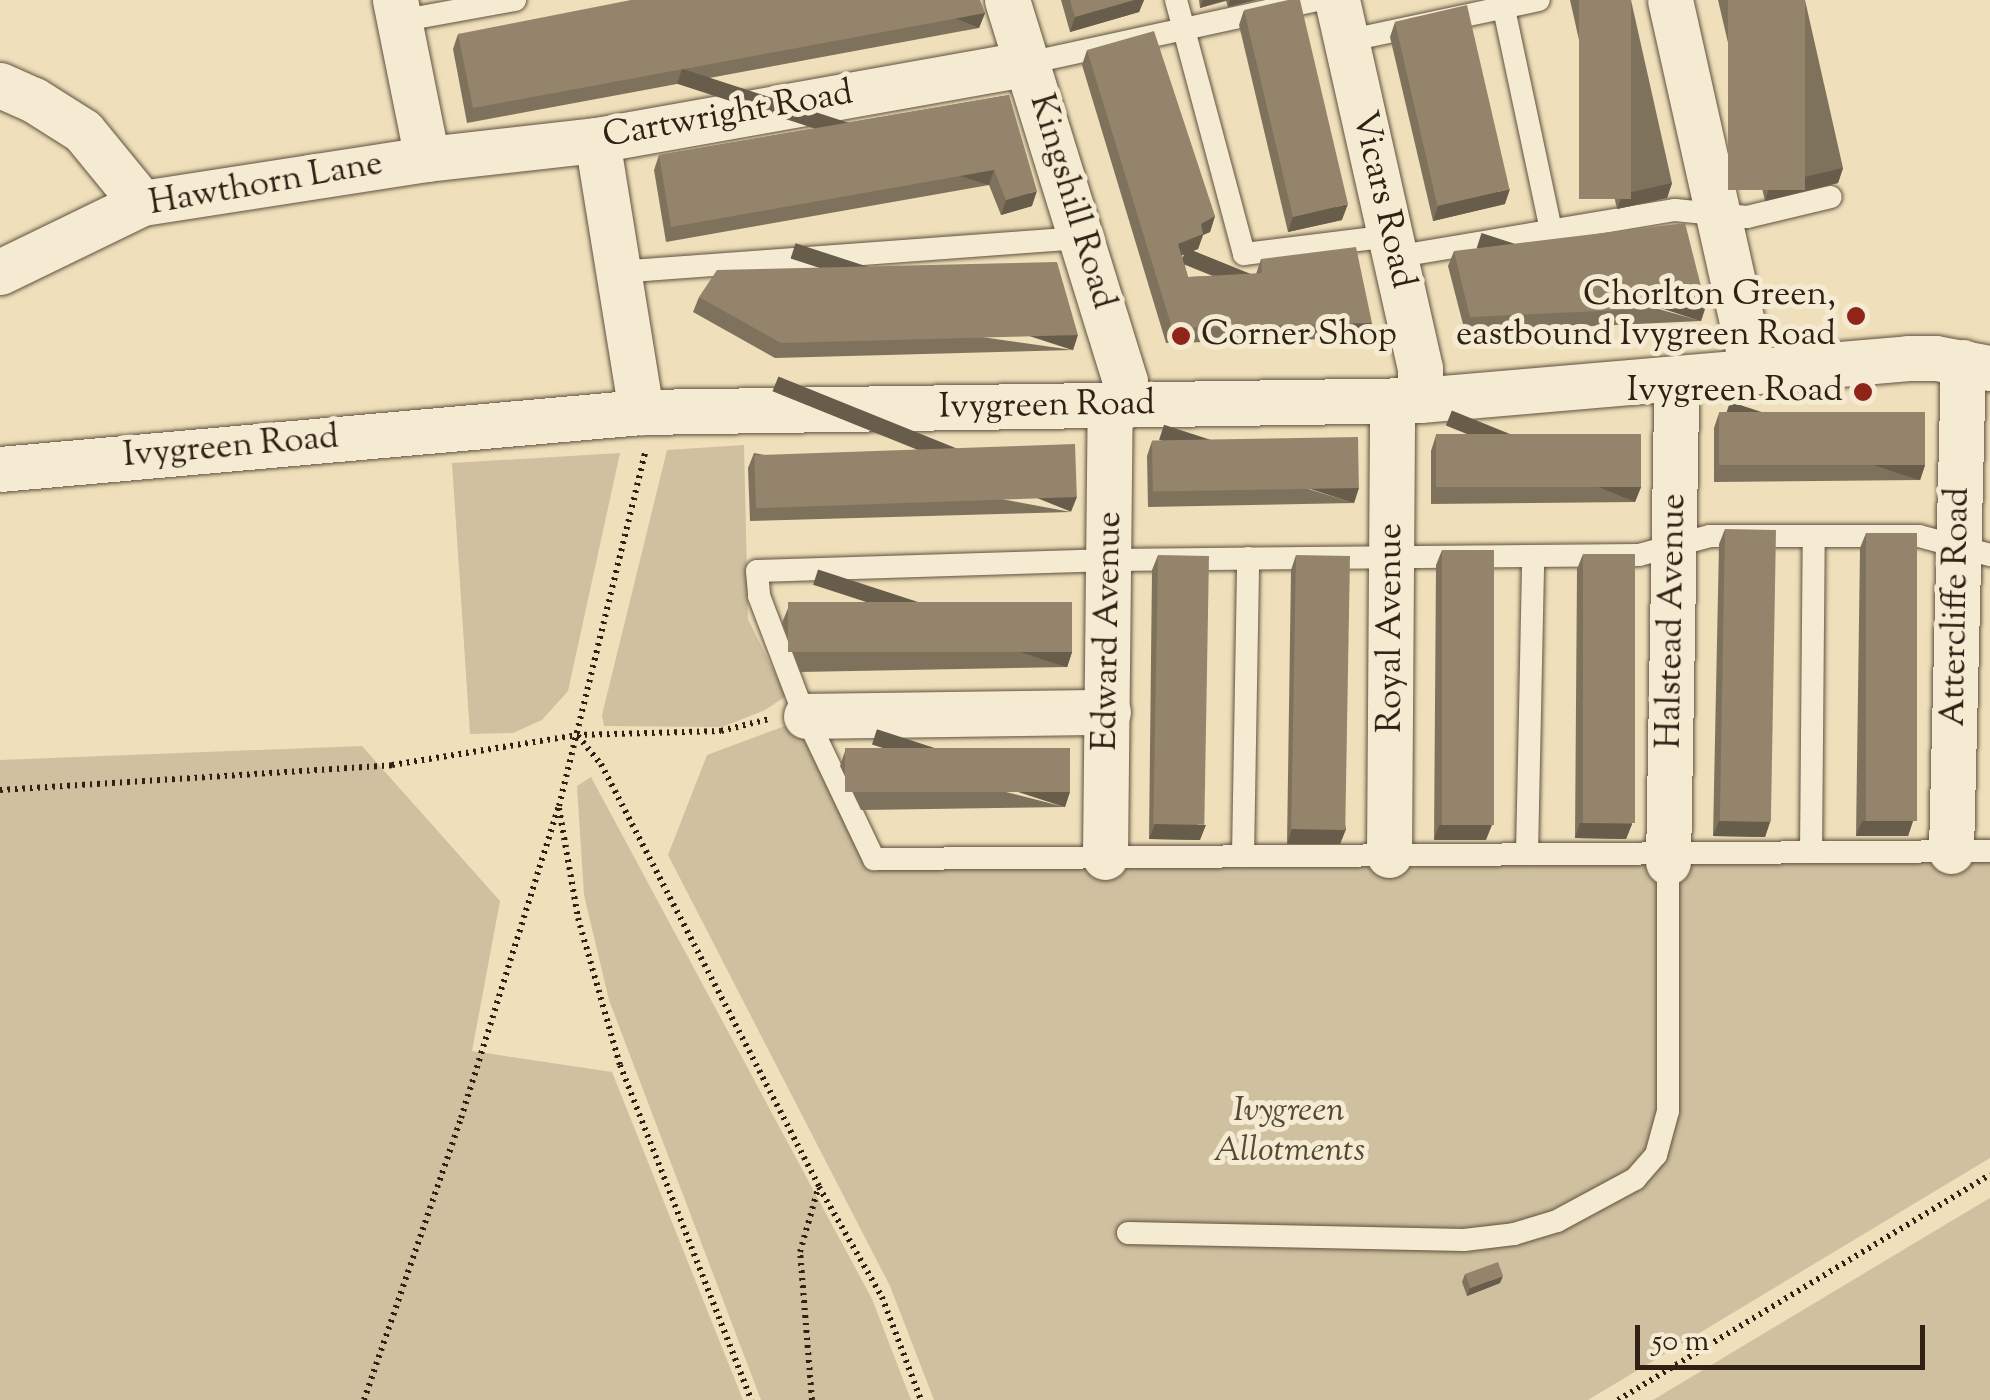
<!DOCTYPE html>
<html>
<head>
<meta charset="utf-8">
<style>
	body { margin:0 }
	#map { position:relative; width:1990px; height:1400px; overflow:hidden; background:#efe0bb; font-family:"Sorts Mill Goudy",serif }
	div>[style] { position:absolute }
	[style*='--x'] { left:calc(var(--x)*1px); top:calc(var(--y)*1px); width:calc(var(--w)*1px); rotate:calc(var(--a)*1deg) }
	.green>* { inset:0; background:#cfc09f }
	.path>* { height:6px; margin-top:-3px; transform-origin:0; background:repeating-linear-gradient(90deg,#312114 0 2.5px,transparent 0 7.5px) }
	.roads { filter:drop-shadow(0 0 2px #60513e) drop-shadow(0 0 2px #60513e) }
	.service>* { height:22px; margin:-11px; padding:0 11px; transform-origin:11px; border-radius:11px; background:#f5ebd3 }
	.minor>* { height:45px; margin:-22.5px; padding:0 22.5px; transform-origin:22.5px; border-radius:22.5px; background:#f5ebd3 }
	.wall>* { inset:0; background:#7f725c }
	.shaded-wall>* { inset:0; background:#685c4b; transform-origin:0 0 }
	.building>* { inset:0; background:#94846b; transform-origin:0 0 }
	.dots>* { width:28px; height:28px; translate:-50% -50%; box-sizing:border-box; border:5px solid #f5ebd3; border-radius:50% }
	span { translate:-50% -50%; white-space:nowrap; text-align:center; line-height:1.15; -webkit-text-stroke:10px #f5ebd3; paint-order:stroke }
	.street-label { font-size:35px; color:#312114 }
	.poi-label { font-size:35px; color:#312114 }
	.right { translate:-100% -50%; text-align:right }
	.left { translate:0 -50%; text-align:left }
	.park-label { font-size:35px; color:#584937; font-style:italic }
	.scale { position:absolute; left:1635px; top:1325px; width:290px; height:45px; box-sizing:border-box; border:5px solid #312114; border-top:0; padding-left:12px; font-size:30px; line-height:35px; white-space:nowrap; color:#312114; -webkit-text-stroke:8px #f5ebd3; paint-order:stroke }
</style>
</head>
<body>
<div id="map">
	<div class="green">
		<div style="clip-path:polygon(744px 445px,748px 619px,786px 696px,765px 710px,722px 727px,604px 726px,602px 715px,667px 450px)"></div>
		<div style="clip-path:polygon(620px 453px,568px 691px,542px 720px,513px 733px,470px 734px,452px 463px)"></div>
		<div style="clip-path:polygon(798px 721px,872px 869px,1990px 860px,1990px 1158px,1588px 1400px,934px 1400px,890px 1286px,668px 855px,707px 755px)"></div>
		<div style="clip-path:polygon(362px 746px,500px 901px,472px 1051px,612px 1072px,743px 1400px,0 1400px,0 760px)"></div>
		<div style="clip-path:polygon(591px 777px,872px 1299px,911px 1400px,761px 1400px,609px 1000px,584px 895px,577px 786px)"></div>
		<div style="clip-path:polygon(1990px 1198px,1990px 1400px,1653px 1400px,1948px 1223px)"></div>
	</div>
	<div class="path">
		<div style="--x:578;--y:736;--w:36;--a:51"></div>
		<div style="--x:601;--y:764;--w:476;--a:62.7"></div>
		<div style="--x:819;--y:1187;--w:127;--a:60.2"></div>
		<div style="--x:882;--y:1297;--w:110;--a:69.3"></div>
		<div style="--x:0;--y:790;--w:393;--a:-3.6"></div>
		<div style="--x:392;--y:765;--w:187;--a:-9.2"></div>
		<div style="--x:577;--y:735;--w:144;--a:-1.6"></div>
		<div style="--x:721;--y:731;--w:49;--a:-14"></div>
		<div style="--x:559;--y:808;--w:112;--a:80.2"></div>
		<div style="--x:578;--y:918;--w:153;--a:74.1"></div>
		<div style="--x:620;--y:1065;--w:360;--a:68.6"></div>
		<div style="--x:364;--y:1400;--w:298;--a:-71"></div>
		<div style="--x:461;--y:1118;--w:327;--a:-72.6"></div>
		<div style="--x:559;--y:806;--w:363;--a:-76.3"></div>
		<div style="--x:812;--y:1400;--w:148;--a:-94.6"></div>
		<div style="--x:800;--y:1252;--w:66;--a:-74.1"></div>
		<div style="--x:1618;--y:1400;--w:435;--a:-31.2"></div>
	</div>
	<div class="roads">
		<div class="service">
			<div style="--x:1176;--y:0;--w:263;--a:75"></div>
			<div style="--x:1244;--y:254;--w:147;--a:-7"></div>
			<div style="--x:1504;--y:9;--w:226;--a:78"></div>
			<div style="--x:399;--y:21;--w:118;--a:-10.3"></div>
			<div style="--x:1346;--y:41;--w:197;--a:-12"></div>
			<div style="--x:1028;--y:63;--w:296;--a:-12.3"></div>
			<div style="--x:1394;--y:257;--w:285;--a:-9.5"></div>
			<div style="--x:1675;--y:210;--w:72;--a:5.6"></div>
			<div style="--x:1747;--y:217;--w:86;--a:-13.4"></div>
			<div style="--x:618;--y:272;--w:466;--a:-4.2"></div>
			<div style="--x:1990;--y:555;--w:73;--a:-165"></div>
			<div style="--x:1919;--y:536;--w:209;--a:180"></div>
			<div style="--x:1710;--y:536;--w:73;--a:165"></div>
			<div style="--x:1639;--y:555;--w:528;--a:179.46"></div>
			<div style="--x:1111;--y:560;--w:354;--a:178.2"></div>
			<div style="--x:757;--y:571;--w:25;--a:85"></div>
			<div style="--x:759;--y:596;--w:116;--a:69.2"></div>
			<div style="--x:800;--y:704;--w:172;--a:64.5"></div>
			<div style="--x:874;--y:859;--w:1116;--a:-0.41"></div>
			<div style="--x:1811;--y:852;--w:316;--a:-89.5"></div>
			<div style="--x:1527;--y:854;--w:298;--a:-88.8"></div>
			<div style="--x:1243;--y:856;--w:298;--a:-89"></div>
			<div style="--x:1128;--y:1233;--w:336;--a:1.2"></div>
			<div style="--x:1464;--y:1240;--w:50;--a:-6.8"></div>
			<div style="--x:1514;--y:1234;--w:45;--a:-16.8"></div>
			<div style="--x:1557;--y:1221;--w:89;--a:-28.3"></div>
			<div style="--x:1635;--y:1179;--w:32;--a:-49"></div>
			<div style="--x:1656;--y:1155;--w:46;--a:-74.7"></div>
			<div style="--x:1668;--y:1111;--w:249;--a:-90"></div>
		</div>
		<div class="minor">
			<div style="--x:395;--y:0;--w:162;--a:78.6"></div>
			<div style="--x:1007;--y:0;--w:399;--a:72.8"></div>
			<div style="--x:1125;--y:381;--w:25;--a:90"></div>
			<div style="--x:1337;--y:0;--w:377;--a:77.3"></div>
			<div style="--x:1420;--y:368;--w:32;--a:90"></div>
			<div style="--x:1670;--y:0;--w:380;--a:77.4"></div>
			<div style="--x:0;--y:85;--w:37;--a:24"></div>
			<div style="--x:34;--y:100;--w:58;--a:32.3"></div>
			<div style="--x:83;--y:131;--w:93;--a:50.7"></div>
			<div style="--x:597;--y:140;--w:276;--a:80.8"></div>
			<div style="--x:0;--y:272;--w:158;--a:-25.9"></div>
			<div style="--x:142;--y:203;--w:288;--a:-8.8"></div>
			<div style="--x:427;--y:159;--w:171;--a:-6.4"></div>
			<div style="--x:597;--y:140;--w:438;--a:-10.1"></div>
			<div style="--x:0;--y:469;--w:644;--a:-5.08"></div>
			<div style="--x:641;--y:412;--w:779;--a:-0.88"></div>
			<div style="--x:1420;--y:400;--w:490;--a:-4.9"></div>
			<div style="--x:1908;--y:358;--w:28;--a:0"></div>
			<div style="--x:1936;--y:358;--w:55;--a:10.5"></div>
			<div style="--x:806;--y:716;--w:302;--a:-0.8"></div>
			<div style="--x:1951;--y:851;--w:489;--a:-88.6"></div>
			<div style="--x:1389;--y:855;--w:454;--a:-89.6"></div>
			<div style="--x:1105;--y:857;--w:451;--a:-89.4"></div>
			<div style="--x:1668;--y:862;--w:481;--a:-89"></div>
		</div>
	</div>
	<div class="wall">
		<div style="clip-path:polygon(1061px 0,1144px 0,1139px 12px,1070px 32px)"></div>
		<div style="clip-path:polygon(1199px 0,1256px 0,1228px 7px,1226px 1px,1200px 8px)"></div>
		<div style="clip-path:polygon(1570px 0,1631px 0,1672px 183px,1667px 198px,1617px 209px)"></div>
		<div style="clip-path:polygon(1718px 0,1805px 0,1843px 168px,1838px 183px,1765px 201px)"></div>
		<div style="clip-path:polygon(1244px 10px,1342px 220px,1288px 232px,1239px 25px)"></div>
		<div style="clip-path:polygon(985px 13px,979px 28px,467px 123px,453px 49px,458px 34px)"></div>
		<div style="clip-path:polygon(1395px 22px,1505px 204px,1433px 221px,1390px 37px)"></div>
		<div style="clip-path:polygon(1087px 50px,1215px 216px,1210px 232px,1203px 235px,1198px 249px,1182px 255px,1188px 277px,1256px 274px,1261px 259px,1366px 338px,1166px 343px,1082px 65px)"></div>
		<div style="clip-path:polygon(1009px 95px,1032px 206px,1001px 215px,989px 185px,666px 242px,654px 170px,659px 155px)"></div>
		<div style="clip-path:polygon(1454px 251px,1701px 321px,1465px 332px,1448px 266px)"></div>
		<div style="clip-path:polygon(699px 297px,1073px 350px,775px 358px,693px 312px)"></div>
		<div style="clip-path:polygon(1719px 413px,1925px 465px,1920px 480px,1714px 482px,1714px 428px)"></div>
		<div style="clip-path:polygon(1436px 435px,1641px 487px,1635px 502px,1431px 504px,1431px 451px)"></div>
		<div style="clip-path:polygon(1152px 441px,1354px 503px,1148px 507px,1147px 456px)"></div>
		<div style="clip-path:polygon(754px 453px,1071px 512px,750px 521px,748px 468px)"></div>
		<div style="clip-path:polygon(1725px 529px,1770px 822px,1765px 837px,1713px 836px,1719px 544px)"></div>
		<div style="clip-path:polygon(1866px 533px,1913px 821px,1908px 836px,1856px 836px,1860px 548px)"></div>
		<div style="clip-path:polygon(1442px 550px,1486px 840px,1434px 840px,1436px 565px)"></div>
		<div style="clip-path:polygon(1583px 554px,1632px 824px,1626px 839px,1575px 838px,1577px 569px)"></div>
		<div style="clip-path:polygon(1158px 555px,1200px 840px,1149px 839px,1152px 570px)"></div>
		<div style="clip-path:polygon(1296px 555px,1346px 829px,1340px 844px,1287px 844px,1291px 570px)"></div>
		<div style="clip-path:polygon(788px 608px,1072px 652px,1067px 667px,800px 672px,782px 623px)"></div>
		<div style="clip-path:polygon(845px 751px,1065px 807px,861px 810px,840px 766px)"></div>
		<div style="clip-path:polygon(1465px 1274px,1500px 1283px,1467px 1296px,1462px 1282px)"></div>
	</div>
	<div class="shaded-wall">
		<div style="clip-path:polygon(1134px 0,1144px 0,1139px 12px,1070px 32px,1075px 17px)"></div>
		<div style="clip-path:polygon(1203px 0,1226px 0,1200px 8px)"></div>
		<div style="clip-path:polygon(1230px 0,1256px 0,1228px 7px)"></div>
		<div style="left:985px;top:13px;width:16px;height:521px;rotate:112deg"></div>
		<div style="clip-path:polygon(1843px 168px,1838px 183px,1765px 201px,1770px 185px)"></div>
		<div style="left:994px;top:170px;width:16px;height:328px;rotate:108deg"></div>
		<div style="clip-path:polygon(1672px 183px,1667px 198px,1617px 209px,1623px 194px)"></div>
		<div style="clip-path:polygon(1510px 189px,1505px 204px,1433px 221px,1438px 206px)"></div>
		<div style="clip-path:polygon(1037px 191px,1032px 206px,1001px 215px,1006px 200px)"></div>
		<div style="clip-path:polygon(1348px 204px,1342px 220px,1288px 232px,1293px 217px)"></div>
		<div style="clip-path:polygon(1215px 216px,1210px 232px,1203px 235px,1198px 249px,1172px 259px,1178px 244px,1201px 224px)"></div>
		<div style="left:1706px;top:306px;width:16px;height:236px;rotate:108deg"></div>
		<div style="left:1372px;top:323px;width:16px;height:200px;rotate:112deg"></div>
		<div style="left:1078px;top:335px;width:16px;height:297px;rotate:108deg"></div>
		<div style="left:1925px;top:465px;width:16px;height:205px;rotate:108deg"></div>
		<div style="left:1641px;top:487px;width:16px;height:204px;rotate:112deg"></div>
		<div style="left:1359px;top:488px;width:16px;height:205px;rotate:108deg"></div>
		<div style="left:1077px;top:497px;width:16px;height:322px;rotate:112deg"></div>
		<div style="left:1072px;top:652px;width:16px;height:267px;rotate:108deg"></div>
		<div style="left:1070px;top:792px;width:16px;height:203px;rotate:108deg"></div>
		<div style="clip-path:polygon(1719px 821px,1770px 822px,1765px 837px,1713px 836px)"></div>
		<div style="clip-path:polygon(1862px 821px,1913px 821px,1908px 836px,1856px 836px)"></div>
		<div style="clip-path:polygon(1580px 823px,1632px 824px,1626px 839px,1575px 838px)"></div>
		<div style="clip-path:polygon(1155px 824px,1206px 825px,1200px 840px,1149px 839px)"></div>
		<div style="clip-path:polygon(1439px 825px,1492px 825px,1486px 840px,1434px 840px)"></div>
		<div style="clip-path:polygon(1292px 829px,1346px 829px,1340px 844px,1287px 844px)"></div>
		<div style="clip-path:polygon(1503px 1276px,1500px 1283px,1467px 1296px,1470px 1288px)"></div>
	</div>
	<div class="building">
		<div style="clip-path:polygon(631px 0,980px 0,985px 13px,473px 108px,458px 34px)"></div>
		<div style="clip-path:polygon(1070px 0,1134px 0,1075px 17px)"></div>
		<div style="clip-path:polygon(1288px 0,1300px 0,1348px 204px,1293px 217px,1244px 10px)"></div>
		<div style="left:1579px;top:0;width:52px;height:199px"></div>
		<div style="left:1728px;top:0;width:77px;height:190px"></div>
		<div style="left:1467px;top:5px;width:189px;height:74px;rotate:77deg"></div>
		<div style="clip-path:polygon(1154px 31px,1215px 216px,1201px 224px,1203px 234px,1178px 244px,1188px 277px,1262px 273px,1261px 259px,1356px 247px,1372px 323px,1172px 328px,1087px 50px)"></div>
		<div style="clip-path:polygon(1009px 95px,1037px 191px,1006px 200px,994px 170px,671px 227px,659px 155px)"></div>
		<div style="clip-path:polygon(1685px 223px,1706px 306px,1470px 317px,1454px 251px)"></div>
		<div style="clip-path:polygon(1057px 262px,1078px 335px,781px 343px,699px 297px,717px 270px)"></div>
		<div style="left:1925px;top:412px;width:53px;height:206px;rotate:90deg"></div>
		<div style="left:1641px;top:434px;width:53px;height:205px;rotate:90deg"></div>
		<div style="left:1358px;top:437px;width:51px;height:206px;rotate:89deg"></div>
		<div style="left:1075px;top:444px;width:53px;height:321px;rotate:88deg"></div>
		<div style="left:1725px;top:529px;width:51px;height:292px;rotate:1deg"></div>
		<div style="left:1866px;top:533px;width:51px;height:288px"></div>
		<div style="left:1442px;top:550px;width:52px;height:275px"></div>
		<div style="left:1583px;top:554px;width:52px;height:269px"></div>
		<div style="left:1158px;top:555px;width:51px;height:269px;rotate:1deg"></div>
		<div style="left:1296px;top:555px;width:54px;height:274px;rotate:1deg"></div>
		<div style="left:1072px;top:602px;width:50px;height:284px;rotate:90deg"></div>
		<div style="left:1070px;top:748px;width:44px;height:225px;rotate:90deg"></div>
		<div style="left:1498px;top:1262px;width:15px;height:35px;rotate:70deg"></div>
	</div>
	<div class="dots">
		<div style="left:1856px;top:316px;background:#8f2418"></div>
		<div style="left:1181px;top:336px;background:#8f2418"></div>
		<div style="left:1863px;top:392px;background:#8f2418"></div>
	</div>
	<div class="street-label">
		<span style="left:728px;top:116px;rotate:-10deg">Cartwright Road</span>
		<span style="left:266px;top:185px;rotate:-10deg">Hawthorn Lane</span>
		<span style="left:1382px;top:200px;rotate:77deg">Vicars Road</span>
		<span style="left:1071px;top:202px;rotate:73deg">Kingshill Road</span>
		<span style="left:1047px;top:407px;rotate:-1deg">Ivygreen Road</span>
		<span style="left:231px;top:448px;rotate:-5deg">Ivygreen Road</span>
		<span style="left:1957px;top:607px;rotate:-89deg">Attercliffe Road</span>
		<span style="left:1673px;top:621px;rotate:-89deg">Halstead Avenue</span>
		<span style="left:1392px;top:628px;rotate:-90deg">Royal Avenue</span>
		<span style="left:1109px;top:631px;rotate:-89deg">Edward Avenue</span>
	</div>
	<div class="poi-label">
		<span class="right" style="left:1836px;top:316px">Chorlton Green,<br>eastbound Ivygreen Road</span>
		<span class="left" style="left:1201px;top:336px">Corner Shop</span>
		<span class="right" style="left:1843px;top:392px">Ivygreen Road</span>
	</div>
	<div class="park-label">
		<span style="left:1289px;top:1132px">Ivygreen<br>Allotments</span>
	</div>
	<div class="scale">50 m</div>
</div>
</body>
</html>
